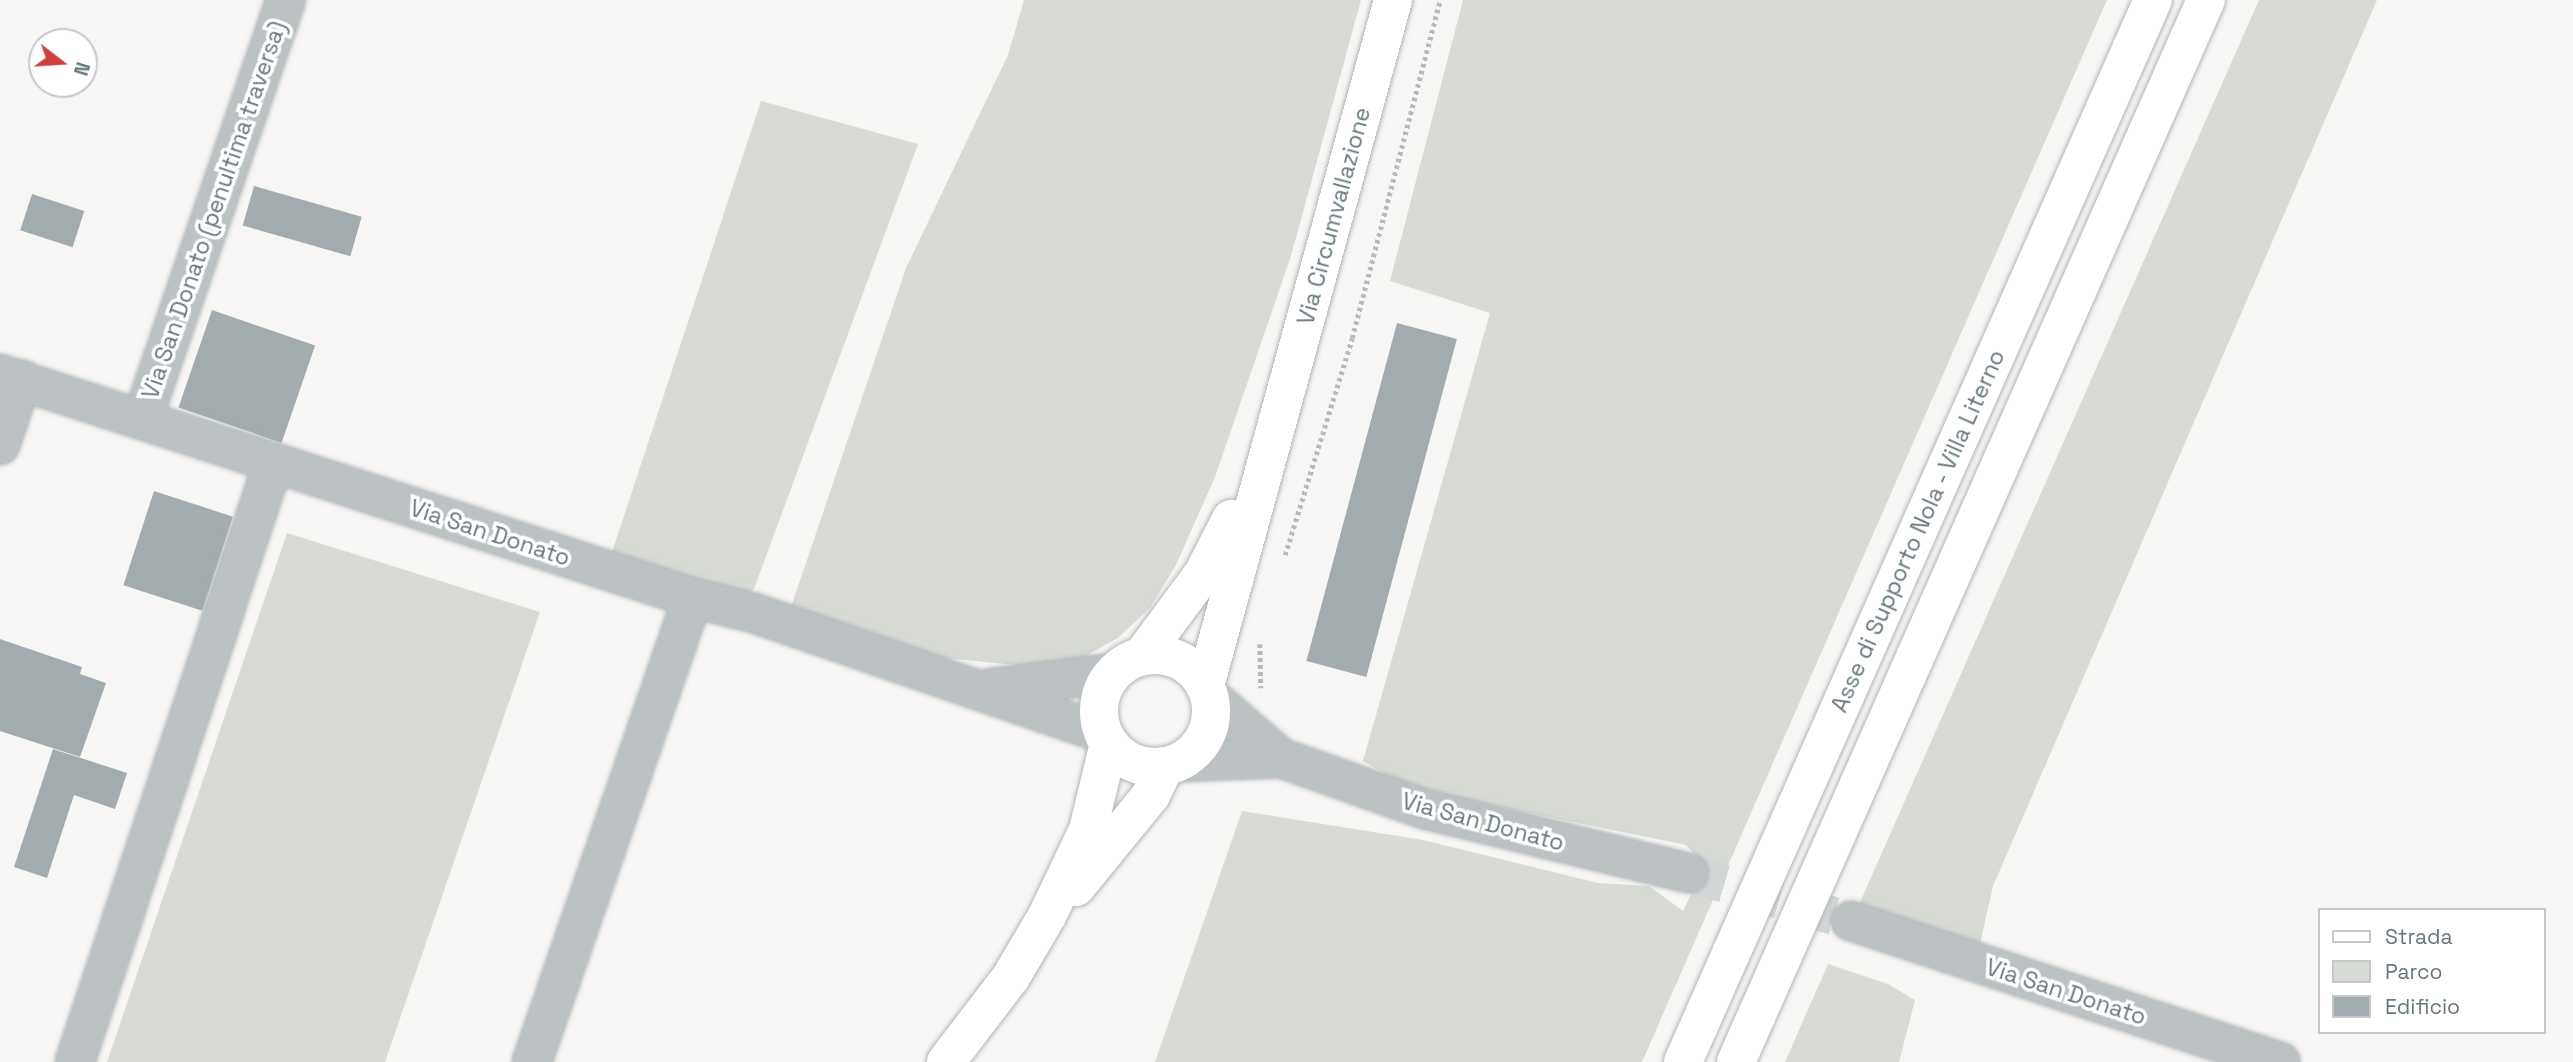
<!DOCTYPE html>
<html>
<head>
<meta charset="utf-8">
<style>
	body { margin:0 }
	#map { position:relative; width:2573px; height:1062px; overflow:hidden; background:#f7f6f4; font-family:"Space Grotesk",sans-serif }
	div>[style] { position:absolute }
	[style*='--x'] { left:calc(var(--x)*1px); top:calc(var(--y)*1px); width:calc(var(--w)*1px); rotate:calc(var(--a)*1deg) }
	.green>* { inset:0; background:#d8dbd4 }
	.building>* { inset:0; background:#a2acaf; transform-origin:0 0 }
	.minor-tunnel>* { height:38px; margin-top:-19px; transform-origin:0; background:repeating-linear-gradient(90deg,#d2d6d6 0 38px,transparent 0 57px) }
	.path>* { height:4.5px; margin-top:-2.25px; transform-origin:0; background:repeating-linear-gradient(90deg,#b6babc 0 3.5px,transparent 0 7px) }
	.roads { filter:drop-shadow(0 0 2px #b0b6b8) drop-shadow(0 0 2px #b0b6b8) }
	.minor>* { height:38px; margin:-19px; padding:0 19px; transform-origin:19px; border-radius:19px; background:#bcc1c3 }
	.major>* { height:38px; margin:-19px; padding:0 19px; transform-origin:19px; border-radius:19px; background:#fff }
	.major>.ring { margin:-19px; padding:0; box-sizing:content-box; background:none; border:38px solid #fff; border-radius:50% }
	.highway>* { height:38px; margin:-19px; padding:0 19px; transform-origin:19px; border-radius:19px; background:#fff }
	span { translate:-50% -50%; white-space:nowrap; text-align:center; line-height:1.15; -webkit-text-stroke:7px #fff; paint-order:stroke }
	.street-label { font-size:23px; color:#65777c }
	.legend { position:absolute; left:2318px; top:908px; width:228px; height:126px; box-sizing:border-box; background:#fff; border:2px solid #c1c9cb; margin:0; padding:9px 12px; list-style:none; font-size:21px; color:#65777c }
	.legend li { display:flex; align-items:center; gap:14px; height:35px }
	.legend b { width:35px; border:2px solid #c1c9cb }
	.north { position:absolute; left:28px; top:28px; width:70px; height:70px; box-sizing:border-box; background:#fff; border:2px solid #c1c9cb; border-radius:50%; rotate:107deg; font-size:19px; font-weight:700; line-height:28px; text-align:center; color:#65777c }
	.north::after { content:''; display:block; margin:auto; width:24px; height:32px; background:#ce403d; clip-path:polygon(50% 0,100% 100%,50% 72%,0 100%) }
</style>
</head>
<body>
<div id="map">
	<div class="green">
		<div style="clip-path:polygon(1024px 0,1361px 0,1291px 256px,1215px 477px,1176px 565px,1150px 608px,1118px 638px,1082px 658px,1036px 667px,933px 657px,791px 607px,906px 268px,1008px 55px)"></div>
		<div style="clip-path:polygon(1463px 0,2107px 0,1642px 1062px,1155px 1062px,1242px 811px,1423px 840px,1598px 883px,1649px 886px,1683px 911px,1704px 866px,1686px 845px,1460px 799px,1396px 780px,1363px 761px,1490px 313px,1390px 281px)"></div>
		<div style="clip-path:polygon(2259px 0,2377px 0,1993px 886px,1978px 953px,1857px 909px)"></div>
		<div style="clip-path:polygon(761px 101px,918px 144px,754px 589px,745px 596px,612px 552px)"></div>
		<div style="clip-path:polygon(287px 533px,540px 612px,385px 1062px,107px 1062px)"></div>
		<div style="clip-path:polygon(1828px 964px,1888px 984px,1915px 1000px,1899px 1062px,1785px 1062px)"></div>
	</div>
	<div class="building">
		<div style="left:254px;top:186px;width:112px;height:41px;rotate:16deg"></div>
		<div style="left:32px;top:194px;width:55px;height:38px;rotate:18deg"></div>
		<div style="left:212px;top:310px;width:109px;height:103px;rotate:19deg"></div>
		<div style="left:1397px;top:323px;width:62px;height:350px;rotate:15deg"></div>
		<div style="left:154px;top:491px;width:83px;height:99px;rotate:18deg"></div>
		<div style="clip-path:polygon(0 639px,82px 667px,80px 674px,106px 683px,80px 757px,0 731px)"></div>
		<div style="clip-path:polygon(53px 749px,127px 773px,115px 809px,74px 795px,47px 878px,14px 867px)"></div>
	</div>
	<div class="minor-tunnel">
		<div style="--x:1688;--y:873;--w:170;--a:16.4"></div>
	</div>
	<div class="path">
		<div style="--x:1285;--y:555;--w:227;--a:-72.8"></div>
		<div style="--x:1352;--y:338;--w:349;--a:-75.4"></div>
		<div style="--x:1260;--y:644;--w:44;--a:88.7"></div>
	</div>
	<div class="roads">
		<div class="minor">
			<div style="--x:0;--y:374;--w:728;--a:17.91"></div>
			<div style="--x:693;--y:598;--w:63;--a:13.8"></div>
			<div style="--x:754;--y:613;--w:369;--a:19"></div>
			<div style="--x:142;--y:420;--w:444;--a:-71.1"></div>
			<div style="--x:0;--y:445;--w:69;--a:-71.3"></div>
			<div style="--x:991;--y:688;--w:124;--a:-7"></div>
			<div style="--x:1210;--y:697;--w:94;--a:40.7"></div>
			<div style="--x:1180;--y:762;--w:101;--a:-2.3"></div>
			<div style="--x:1281;--y:758;--w:152;--a:19.6"></div>
			<div style="--x:1424;--y:809;--w:272;--a:13.6"></div>
			<div style="--x:1851;--y:921;--w:452;--a:18.2"></div>
			<div style="--x:75;--y:1062;--w:630;--a:-71.68"></div>
			<div style="--x:532;--y:1062;--w:491;--a:-70.9"></div>
		</div>
		<div class="major">
			<div class="ring" style="left:1099px;top:655px;width:74px;height:74px"></div>
			<div style="--x:1142;--y:656;--w:102;--a:-53.4"></div>
			<div style="--x:1203;--y:574;--w:62;--a:-63"></div>
			<div style="--x:1205;--y:686;--w:711;--a:-74.67"></div>
			<div style="--x:1076;--y:887;--w:119;--a:-50.8"></div>
			<div style="--x:1151;--y:795;--w:32;--a:-64"></div>
			<div style="--x:946;--y:1062;--w:107;--a:-52.6"></div>
			<div style="--x:1011;--y:977;--w:71;--a:-59.5"></div>
			<div style="--x:1047;--y:916;--w:95;--a:-64.5"></div>
			<div style="--x:1088;--y:830;--w:89;--a:-76.4"></div>
		</div>
		<div class="highway">
			<div style="--x:1683;--y:1062;--w:1161;--a:-66.13"></div>
			<div style="--x:1736;--y:1062;--w:1161;--a:-66.13"></div>
		</div>
	</div>
	<div class="street-label">
		<span style="left:214px;top:210px;rotate:-71deg">Via San Donato (penultima traversa)</span>
		<span style="left:1334px;top:216px;rotate:-75deg">Via Circumvallazione</span>
		<span style="left:1918px;top:531px;rotate:-66deg">Asse di Supporto Nola - Villa Literno</span>
		<span style="left:490px;top:533px;rotate:18deg">Via San Donato</span>
		<span style="left:1483px;top:822px;rotate:15deg">Via San Donato</span>
		<span style="left:2066px;top:992px;rotate:18deg">Via San Donato</span>
	</div>
	<ul class="legend">
	<li><b style="height:9px;background:#fff"></b>Strada</li>
	<li><b style="height:19px;background:#d8dbd4"></b>Parco</li>
	<li><b style="height:19px;background:#a2acaf"></b>Edificio</li>
	</ul>
	<div class="north">N</div>
</div>
</body>
</html>
